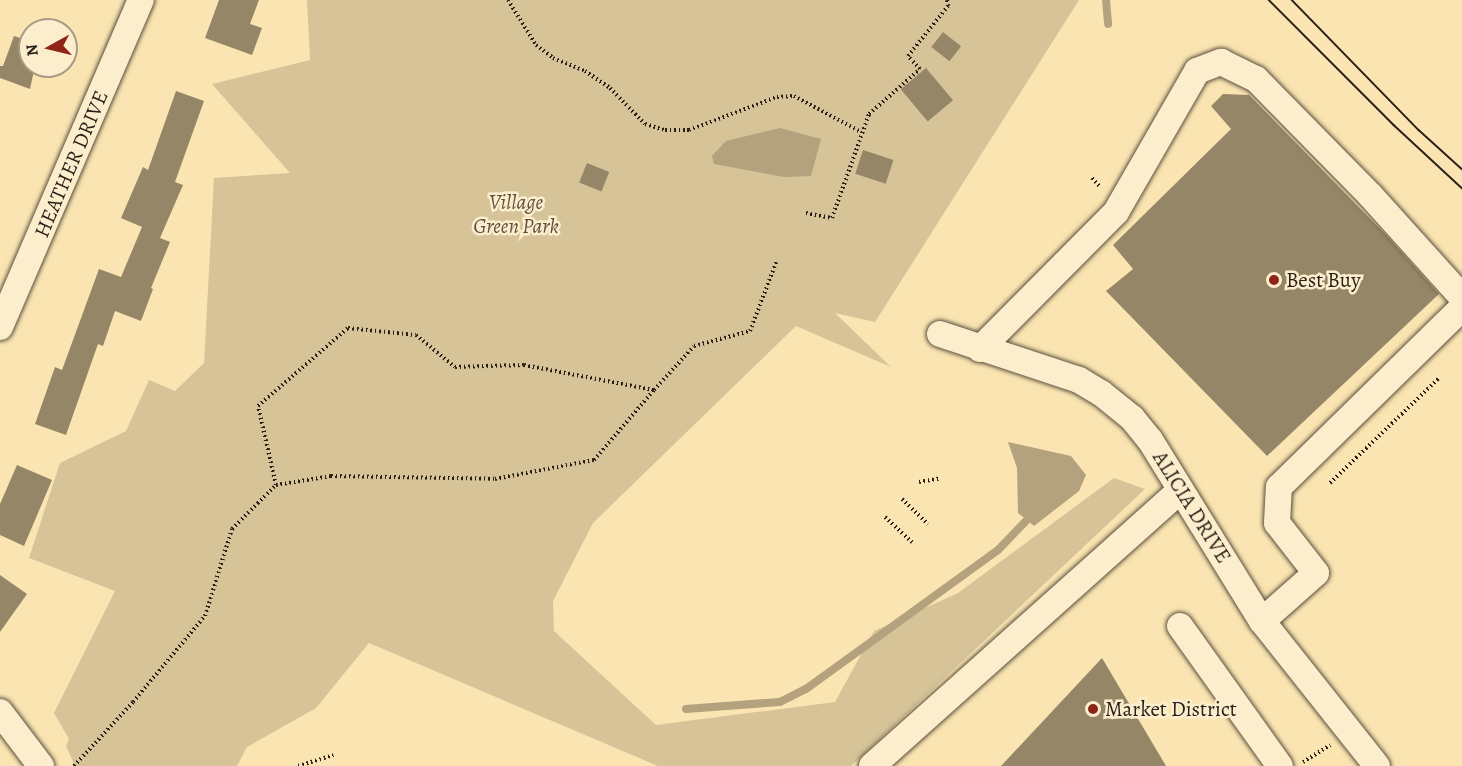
<!DOCTYPE html>
<html>
<head>
<meta charset="utf-8">
<style>
	body { margin:0 }
	#map { position:relative; width:1462px; height:766px; overflow:hidden; background:#fae5b2; font-family:Alegreya,serif }
	div>[style] { position:absolute }
	[style*='--x'] { left:calc(var(--x)*1px); top:calc(var(--y)*1px); width:calc(var(--w)*1px); rotate:calc(var(--a)*1deg) }
	.green>* { inset:0; background:#d6c398 }
	.water>* { inset:0; background:#b3a27d }
	.stream>* { height:8px; margin:-4px; padding:0 4px; transform-origin:4px; border-radius:4px; background:#b3a27d }
	.building>* { inset:0; background:#958668; transform-origin:0 0 }
	.path>* { height:4px; margin-top:-2px; transform-origin:0; background:repeating-linear-gradient(90deg,#281f17 0 1.5px,transparent 0 4.5px) }
	.roads { filter:drop-shadow(0 0 2px #5c503e) drop-shadow(0 0 2px #5c503e) }
	.minor>* { height:26px; margin:-13px; padding:0 13px; transform-origin:13px; border-radius:13px; background:#fceecd }
	.tram>* { height:1.5px; margin:-0.75px; padding:0 0.75px; transform-origin:0.75px; border-radius:0.75px; background:#281f17 }
	.dots>* { width:16px; height:16px; translate:-50% -50%; box-sizing:border-box; border:3px solid #fceecd; border-radius:50% }
	span { translate:-50% -50%; white-space:nowrap; text-align:center; line-height:1.15; -webkit-text-stroke:5px #fceecd; paint-order:stroke }
	.street-label { font-size:21px; color:#281f17 }
	.park-label { font-size:21px; color:#5c503e; font-style:italic }
	.poi-label { font-size:21px; color:#281f17 }
	.left { translate:0 -50%; text-align:left }
	.north { position:absolute; left:18px; top:18px; width:60px; height:60px; box-sizing:border-box; background:#fceecd; border:2px solid #a79b84; border-radius:50%; rotate:262deg; font-size:16px; font-weight:700; line-height:24px; text-align:center; color:#281f17 }
	.north::after { content:''; display:block; margin:auto; width:21px; height:27px; background:#8f2418; clip-path:polygon(50% 0,100% 100%,50% 72%,0 100%) }
</style>
</head>
<body>
<div id="map">
	<div class="green">
		<div style="clip-path:polygon(307px 0,1079px 0,875px 322px,835px 313px,891px 367px,796px 326px,593px 523px,553px 601px,554px 631px,656px 725px,835px 702px,874px 631px,958px 593px,1114px 478px,1145px 489px,851px 766px,658px 766px,369px 643px,316px 708px,247px 747px,237px 766px,75px 766px,66px 746px,69px 739px,54px 713px,115px 591px,29px 558px,60px 463px,126px 431px,149px 380px,175px 391px,204px 363px,214px 178px,290px 173px,212px 84px,310px 60px)"></div>
	</div>
	<div class="water">
		<div style="clip-path:polygon(780px 128px,821px 139px,811px 176px,784px 177px,714px 164px,712px 156px,726px 141px)"></div>
		<div style="clip-path:polygon(1008px 442px,1071px 456px,1086px 475px,1079px 491px,1034px 526px,1018px 513px,1017px 468px)"></div>
	</div>
	<div class="stream">
		<div style="--x:1106;--y:0;--w:24;--a:85"></div>
		<div style="--x:686;--y:709;--w:94;--a:-4.3"></div>
		<div style="--x:780;--y:702;--w:29;--a:-27"></div>
		<div style="--x:806;--y:689;--w:237;--a:-35.9"></div>
		<div style="--x:998;--y:550;--w:42;--a:-46"></div>
	</div>
	<div class="building">
		<div style="clip-path:polygon(219px 0,259px 0,250px 24px,262px 28px,252px 55px,205px 38px)"></div>
		<div style="left:943px;top:32px;width:23px;height:19px;rotate:38deg"></div>
		<div style="clip-path:polygon(14px 36px,30px 41px,30px 66px,35px 66px,30px 89px,0 78px,0 66px,3px 66px)"></div>
		<div style="left:926px;top:68px;width:42px;height:33px;rotate:50deg"></div>
		<div style="clip-path:polygon(176px 91px,204px 101px,175px 182px,183px 185px,160px 238px,170px 242px,151px 288px,153px 289px,141px 321px,115px 311px,103px 346px,98px 344px,66px 435px,35px 424px,55px 367px,62px 370px,99px 269px,121px 277px,142px 227px,121px 218px,143px 167px,148px 170px)"></div>
		<div style="clip-path:polygon(1223px 94px,1249px 95px,1386px 235px,1439px 294px,1267px 456px,1106px 291px,1133px 269px,1113px 245px,1231px 129px,1211px 106px)"></div>
		<div style="left:863px;top:150px;width:32px;height:25px;rotate:18deg"></div>
		<div style="left:587px;top:163px;width:24px;height:21px;rotate:22deg"></div>
		<div style="clip-path:polygon(17px 465px,52px 480px,24px 546px,0 535px,0 504px)"></div>
		<div style="clip-path:polygon(0 575px,27px 594px,0 632px)"></div>
		<div style="clip-path:polygon(1102px 658px,1166px 766px,1001px 766px)"></div>
	</div>
	<div class="path">
		<div style="--x:508;--y:0;--w:53;--a:58.1"></div>
		<div style="--x:536;--y:45;--w:21;--a:37"></div>
		<div style="--x:553;--y:58;--w:35;--a:22"></div>
		<div style="--x:585;--y:71;--w:30;--a:34"></div>
		<div style="--x:610;--y:88;--w:50;--a:45.8"></div>
		<div style="--x:645;--y:124;--w:21;--a:17"></div>
		<div style="--x:665;--y:130;--w:24;--a:0"></div>
		<div style="--x:689;--y:130;--w:94;--a:-20.6"></div>
		<div style="--x:777;--y:97;--w:17;--a:-3"></div>
		<div style="--x:794;--y:96;--w:76;--a:28.2"></div>
		<div style="--x:1092;--y:178;--w:13;--a:48"></div>
		<div style="--x:806;--y:213;--w:26;--a:11"></div>
		<div style="--x:832;--y:218;--w:110;--a:-70.4"></div>
		<div style="--x:869;--y:114;--w:68;--a:-41.4"></div>
		<div style="--x:920;--y:69;--w:18;--a:-133"></div>
		<div style="--x:908;--y:56;--w:64;--a:-51.3"></div>
		<div style="--x:948;--y:6;--w:6;--a:-99"></div>
		<div style="--x:919;--y:482;--w:22;--a:-10"></div>
		<div style="--x:1330;--y:483;--w:153;--a:-43.9"></div>
		<div style="--x:276;--y:485;--w:56;--a:-9.3"></div>
		<div style="--x:331;--y:476;--w:164;--a:1"></div>
		<div style="--x:495;--y:479;--w:101;--a:-10.9"></div>
		<div style="--x:594;--y:460;--w:92;--a:-49.4"></div>
		<div style="--x:902;--y:499;--w:36;--a:44"></div>
		<div style="--x:885;--y:517;--w:37;--a:43"></div>
		<div style="--x:1303;--y:762;--w:32;--a:-32"></div>
		<div style="--x:74;--y:766;--w:87;--a:-47.3"></div>
		<div style="--x:133;--y:702;--w:112;--a:-50.1"></div>
		<div style="--x:205;--y:616;--w:91;--a:-72.8"></div>
		<div style="--x:232;--y:529;--w:62;--a:-45"></div>
		<div style="--x:276;--y:485;--w:81;--a:-102.8"></div>
		<div style="--x:258;--y:406;--w:119;--a:-40.9"></div>
		<div style="--x:348;--y:328;--w:68;--a:5.9"></div>
		<div style="--x:416;--y:335;--w:50;--a:39.4"></div>
		<div style="--x:455;--y:367;--w:69;--a:-1.7"></div>
		<div style="--x:524;--y:365;--w:132;--a:10.9"></div>
		<div style="--x:654;--y:390;--w:59;--a:-47.7"></div>
		<div style="--x:694;--y:346;--w:58;--a:-15"></div>
		<div style="--x:750;--y:331;--w:76;--a:-69.2"></div>
		<div style="--x:298;--y:766;--w:37;--a:-17"></div>
	</div>
	<div class="roads">
		<div class="minor">
			<div style="--x:0;--y:327;--w:356;--a:-66.7"></div>
			<div style="--x:940;--y:334;--w:146;--a:18.3"></div>
			<div style="--x:1079;--y:380;--w:26;--a:31"></div>
			<div style="--x:1101;--y:393;--w:40;--a:39"></div>
			<div style="--x:1132;--y:418;--w:28;--a:51"></div>
			<div style="--x:1150;--y:440;--w:213;--a:58.3"></div>
			<div style="--x:1262;--y:621;--w:185;--a:51.6"></div>
			<div style="--x:980;--y:349;--w:193;--a:-45.2"></div>
			<div style="--x:1116;--y:212;--w:163;--a:-60.1"></div>
			<div style="--x:1197;--y:71;--w:26;--a:-21"></div>
			<div style="--x:1221;--y:62;--w:39;--a:26"></div>
			<div style="--x:1256;--y:79;--w:163;--a:45.5"></div>
			<div style="--x:1370;--y:195;--w:137;--a:48"></div>
			<div style="--x:1262;--y:621;--w:72;--a:-41.6"></div>
			<div style="--x:1316;--y:573;--w:63;--a:-128"></div>
			<div style="--x:1277;--y:523;--w:36;--a:-87"></div>
			<div style="--x:1279;--y:487;--w:256;--a:-44.4"></div>
			<div style="--x:1180;--y:626;--w:172;--a:54.5"></div>
			<div style="--x:0;--y:712;--w:68;--a:52.8"></div>
			<div style="--x:872;--y:766;--w:414;--a:-41.8"></div>
		</div>
	</div>
	<div class="tram">
		<div style="--x:1269;--y:0;--w:177;--a:45"></div>
		<div style="--x:1394;--y:125;--w:93;--a:42.8"></div>
		<div style="--x:1292;--y:0;--w:182;--a:45.7"></div>
		<div style="--x:1419;--y:130;--w:58;--a:42.2"></div>
	</div>
	<div class="dots">
		<div style="left:1274px;top:280px;background:#8f2418"></div>
		<div style="left:1093px;top:709px;background:#8f2418"></div>
	</div>
	<div class="street-label">
		<span style="left:71px;top:164px;rotate:-67deg">HEATHER DRIVE</span>
		<span style="left:1192px;top:507px;rotate:58deg">ALICIA DRIVE</span>
	</div>
	<div class="park-label">
		<span style="left:516px;top:214px">Village<br>Green Park</span>
	</div>
	<div class="poi-label">
		<span class="left" style="left:1286px;top:280px">Best Buy</span>
		<span class="left" style="left:1105px;top:709px">Market District</span>
	</div>
	<div class="north">N</div>
</div>
</body>
</html>
